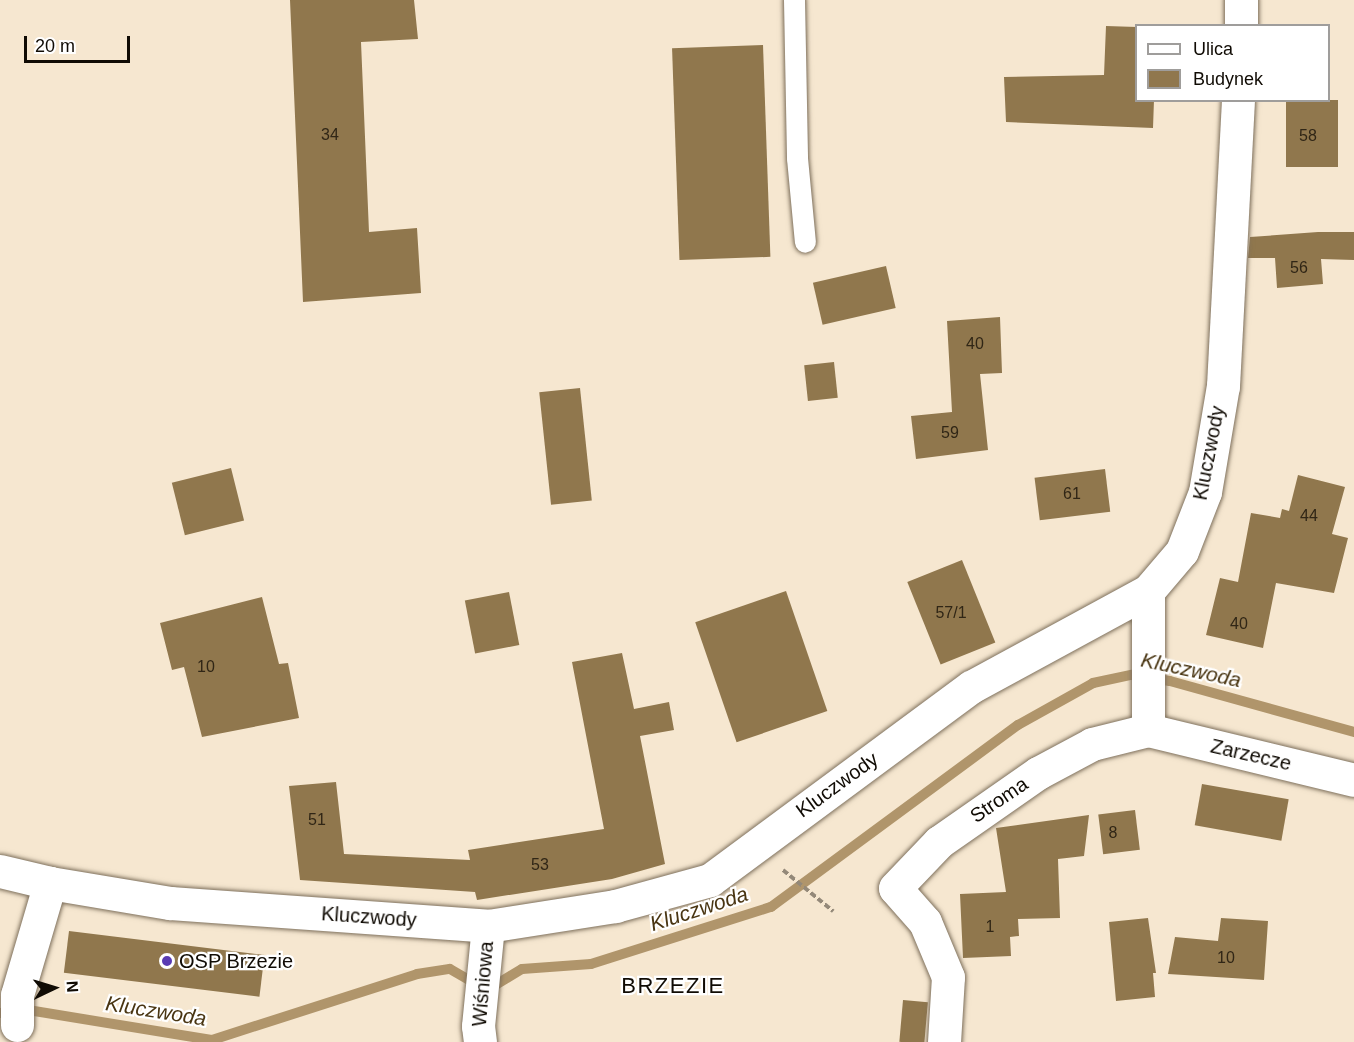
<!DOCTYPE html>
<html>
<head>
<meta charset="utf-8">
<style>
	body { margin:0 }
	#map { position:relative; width:1354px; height:1042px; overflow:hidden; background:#f6e7d0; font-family:Helvetica,sans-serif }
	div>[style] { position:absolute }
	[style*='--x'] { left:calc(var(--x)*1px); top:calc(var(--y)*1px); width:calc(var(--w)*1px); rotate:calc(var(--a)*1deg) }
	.stream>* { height:10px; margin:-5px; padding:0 5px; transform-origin:5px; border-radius:5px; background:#b0956b }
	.building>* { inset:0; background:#90774d; transform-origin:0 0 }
	.path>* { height:4px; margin-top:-2px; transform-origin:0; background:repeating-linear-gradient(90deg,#948979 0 6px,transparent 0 9px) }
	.roads { filter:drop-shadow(0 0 2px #7e705c) drop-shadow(0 0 2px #7e705c) }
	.lane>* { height:21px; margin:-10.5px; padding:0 10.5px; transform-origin:10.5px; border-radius:10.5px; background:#fff }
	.street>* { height:33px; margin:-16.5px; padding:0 16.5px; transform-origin:16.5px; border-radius:16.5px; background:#fff }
	.dots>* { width:16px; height:16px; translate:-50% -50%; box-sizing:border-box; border:3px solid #fff; border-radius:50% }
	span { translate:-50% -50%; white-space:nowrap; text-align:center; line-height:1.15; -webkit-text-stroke:4.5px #fff; paint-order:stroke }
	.number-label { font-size:16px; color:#302616 }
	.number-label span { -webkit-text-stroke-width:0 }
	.street-label { font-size:20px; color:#100b04 }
	.poi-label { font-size:20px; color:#100b04 }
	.left { translate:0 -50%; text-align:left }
	.water-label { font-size:21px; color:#493512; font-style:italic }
	.quarter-label { font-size:22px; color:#100b04; letter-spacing:1.5px }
	.legend { position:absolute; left:1135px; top:24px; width:195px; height:78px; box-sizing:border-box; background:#fff; border:2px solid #9f9d9b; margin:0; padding:8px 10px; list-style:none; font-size:18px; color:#100b04 }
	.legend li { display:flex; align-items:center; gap:12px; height:30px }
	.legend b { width:30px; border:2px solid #9f9d9b }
	.north { position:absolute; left:24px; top:958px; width:60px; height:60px; -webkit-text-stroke:4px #fff; paint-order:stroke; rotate:86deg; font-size:16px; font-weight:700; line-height:24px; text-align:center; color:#100b04 }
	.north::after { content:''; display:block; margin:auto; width:21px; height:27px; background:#100b04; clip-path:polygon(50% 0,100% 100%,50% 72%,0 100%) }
	.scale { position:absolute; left:24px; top:36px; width:106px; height:27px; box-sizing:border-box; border:3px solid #100b04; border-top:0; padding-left:8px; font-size:18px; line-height:21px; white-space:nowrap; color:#100b04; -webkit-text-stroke:4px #fff; paint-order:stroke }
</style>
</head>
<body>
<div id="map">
	<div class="stream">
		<div style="--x:0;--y:1013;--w:28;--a:-6"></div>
		<div style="--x:28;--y:1010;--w:186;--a:9.3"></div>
		<div style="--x:212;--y:1040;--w:215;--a:-17.8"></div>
		<div style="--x:417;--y:974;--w:33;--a:-9"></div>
		<div style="--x:450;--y:969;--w:22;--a:30"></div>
		<div style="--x:469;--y:980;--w:28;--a:8"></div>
		<div style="--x:497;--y:984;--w:29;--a:-31"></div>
		<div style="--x:522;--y:969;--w:69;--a:-4.1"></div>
		<div style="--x:591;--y:964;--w:189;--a:-17.6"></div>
		<div style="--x:771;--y:907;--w:307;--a:-36.4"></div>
		<div style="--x:1018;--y:725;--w:86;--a:-29.2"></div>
		<div style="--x:1093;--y:683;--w:40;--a:-12"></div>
		<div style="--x:1132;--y:675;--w:38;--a:9"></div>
		<div style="--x:1170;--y:681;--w:191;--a:15.5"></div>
	</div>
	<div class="building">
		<div style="clip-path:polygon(290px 0,414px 0,418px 39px,361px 42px,369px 232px,417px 228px,421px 293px,303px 302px)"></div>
		<div style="clip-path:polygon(1106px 26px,1137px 27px,1137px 100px,1154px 100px,1153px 128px,1006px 122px,1004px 77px,1104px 75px)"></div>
		<div style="left:763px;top:45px;width:212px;height:91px;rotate:88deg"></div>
		<div style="left:1286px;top:100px;width:52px;height:67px"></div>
		<div style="clip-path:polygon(1318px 232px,1354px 232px,1354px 260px,1321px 259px,1323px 284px,1277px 288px,1275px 258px,1248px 258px,1250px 237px)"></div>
		<div style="left:886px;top:266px;width:43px;height:75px;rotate:77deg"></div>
		<div style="clip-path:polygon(1000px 317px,1002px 373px,980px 374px,988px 450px,916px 459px,911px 416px,952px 412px,947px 321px)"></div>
		<div style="left:834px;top:362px;width:36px;height:30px;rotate:84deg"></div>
		<div style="left:580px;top:388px;width:113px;height:41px;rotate:84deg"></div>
		<div style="left:231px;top:468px;width:54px;height:61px;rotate:76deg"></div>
		<div style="left:1105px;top:469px;width:43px;height:71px;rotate:83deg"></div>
		<div style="clip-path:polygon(1298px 475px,1345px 487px,1332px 534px,1348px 538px,1334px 593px,1276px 583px,1263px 648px,1206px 635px,1220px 578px,1238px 582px,1251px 513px,1280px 518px,1282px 509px,1289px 511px)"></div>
		<div style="left:962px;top:560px;width:89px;height:59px;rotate:68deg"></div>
		<div style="left:786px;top:591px;width:127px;height:96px;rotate:71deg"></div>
		<div style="left:509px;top:592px;width:54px;height:45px;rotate:79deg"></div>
		<div style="clip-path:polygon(262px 597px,279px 664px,288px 663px,299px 718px,202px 737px,184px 667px,172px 670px,160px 623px)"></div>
		<div style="clip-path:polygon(622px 653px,634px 709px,669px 702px,674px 730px,640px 736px,665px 864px,612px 879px,477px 900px,475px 892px,300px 880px,289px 786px,336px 782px,344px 854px,470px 860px,468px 850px,604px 829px,572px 662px)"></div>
		<div style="left:1202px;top:784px;width:88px;height:42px;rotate:10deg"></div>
		<div style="left:1135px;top:810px;width:40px;height:37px;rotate:83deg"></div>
		<div style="clip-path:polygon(1089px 815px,1084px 856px,1058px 859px,1060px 918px,1018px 919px,1019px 936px,1010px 937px,1011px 956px,963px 958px,960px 894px,1006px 892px,996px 828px)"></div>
		<div style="clip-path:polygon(1148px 918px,1156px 973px,1153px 973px,1155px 997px,1116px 1001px,1109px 922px)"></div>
		<div style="clip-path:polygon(1221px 918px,1268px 921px,1264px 980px,1168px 974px,1175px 937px,1218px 941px)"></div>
		<div style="left:69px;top:931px;width:197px;height:42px;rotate:7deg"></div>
		<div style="left:903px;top:1000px;width:25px;height:42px;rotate:5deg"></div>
	</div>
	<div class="path">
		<div style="--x:783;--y:870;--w:65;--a:39.4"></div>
	</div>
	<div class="roads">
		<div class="lane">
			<div style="--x:794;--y:0;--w:158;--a:88.9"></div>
			<div style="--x:797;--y:158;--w:84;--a:84.6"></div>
		</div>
		<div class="street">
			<div style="--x:1241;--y:0;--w:26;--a:90"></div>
			<div style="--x:1148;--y:591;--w:139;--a:90"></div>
			<div style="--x:0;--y:871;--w:51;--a:13.5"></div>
			<div style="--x:50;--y:883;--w:122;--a:9.5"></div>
			<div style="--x:170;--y:903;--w:319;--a:4.1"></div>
			<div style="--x:488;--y:926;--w:129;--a:-8.9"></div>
			<div style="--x:615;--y:906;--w:98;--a:-15.3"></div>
			<div style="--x:710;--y:880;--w:325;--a:-36.5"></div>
			<div style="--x:971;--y:687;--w:201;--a:-28.5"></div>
			<div style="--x:1148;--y:591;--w:52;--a:-49.6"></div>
			<div style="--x:1182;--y:551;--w:63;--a:-68.7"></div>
			<div style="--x:1205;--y:492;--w:108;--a:-80.4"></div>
			<div style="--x:1223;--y:386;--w:286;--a:-87"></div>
			<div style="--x:17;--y:1025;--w:30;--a:-90"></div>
			<div style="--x:17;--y:995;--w:117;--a:-73.6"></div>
			<div style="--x:480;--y:1042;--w:16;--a:-97"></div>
			<div style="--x:478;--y:1026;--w:100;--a:-84.3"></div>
			<div style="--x:944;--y:1042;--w:65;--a:-86.5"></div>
			<div style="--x:948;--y:977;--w:60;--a:-112.7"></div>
			<div style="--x:925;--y:922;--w:45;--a:-131.4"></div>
			<div style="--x:895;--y:888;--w:64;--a:-46.3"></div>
			<div style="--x:939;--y:842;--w:121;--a:-34.9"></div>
			<div style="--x:1038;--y:773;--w:61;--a:-28.2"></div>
			<div style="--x:1092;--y:744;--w:58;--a:-14"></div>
			<div style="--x:1148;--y:730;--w:212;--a:13.6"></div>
		</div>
	</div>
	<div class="dots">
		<div style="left:167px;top:961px;background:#593bb3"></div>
	</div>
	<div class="number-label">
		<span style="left:330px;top:135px">34</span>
		<span style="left:1308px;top:136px">58</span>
		<span style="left:1299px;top:268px">56</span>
		<span style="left:975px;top:344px">40</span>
		<span style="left:950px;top:433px">59</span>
		<span style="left:1072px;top:494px">61</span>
		<span style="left:1309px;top:516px">44</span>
		<span style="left:951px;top:613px">57/1</span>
		<span style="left:1239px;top:624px">40</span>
		<span style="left:206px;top:667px">10</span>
		<span style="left:317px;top:820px">51</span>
		<span style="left:1113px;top:833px">8</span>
		<span style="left:540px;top:865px">53</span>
		<span style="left:990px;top:927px">1</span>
		<span style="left:1226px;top:958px">10</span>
	</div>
	<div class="street-label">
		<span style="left:1209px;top:453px;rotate:-79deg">Kluczwody</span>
		<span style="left:1251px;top:755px;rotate:13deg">Zarzecze</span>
		<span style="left:837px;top:785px;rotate:-36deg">Kluczwody</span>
		<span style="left:999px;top:800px;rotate:-34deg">Stroma</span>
		<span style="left:369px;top:917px;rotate:4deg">Kluczwody</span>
		<span style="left:483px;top:984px;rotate:-85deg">Wiśniowa</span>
	</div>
	<div class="poi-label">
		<span class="left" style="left:179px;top:961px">OSP Brzezie</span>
	</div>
	<div class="water-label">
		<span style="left:1191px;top:670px;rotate:12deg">Kluczwoda</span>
		<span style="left:699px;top:909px;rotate:-18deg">Kluczwoda</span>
		<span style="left:156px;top:1011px;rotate:9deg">Kluczwoda</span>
	</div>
	<div class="quarter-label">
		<span style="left:673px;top:986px">BRZEZIE</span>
	</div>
	<ul class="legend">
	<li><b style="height:8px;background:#fff"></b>Ulica</li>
	<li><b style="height:16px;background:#90774d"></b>Budynek</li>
	</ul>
	<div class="north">N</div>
	<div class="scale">20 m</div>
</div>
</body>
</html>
